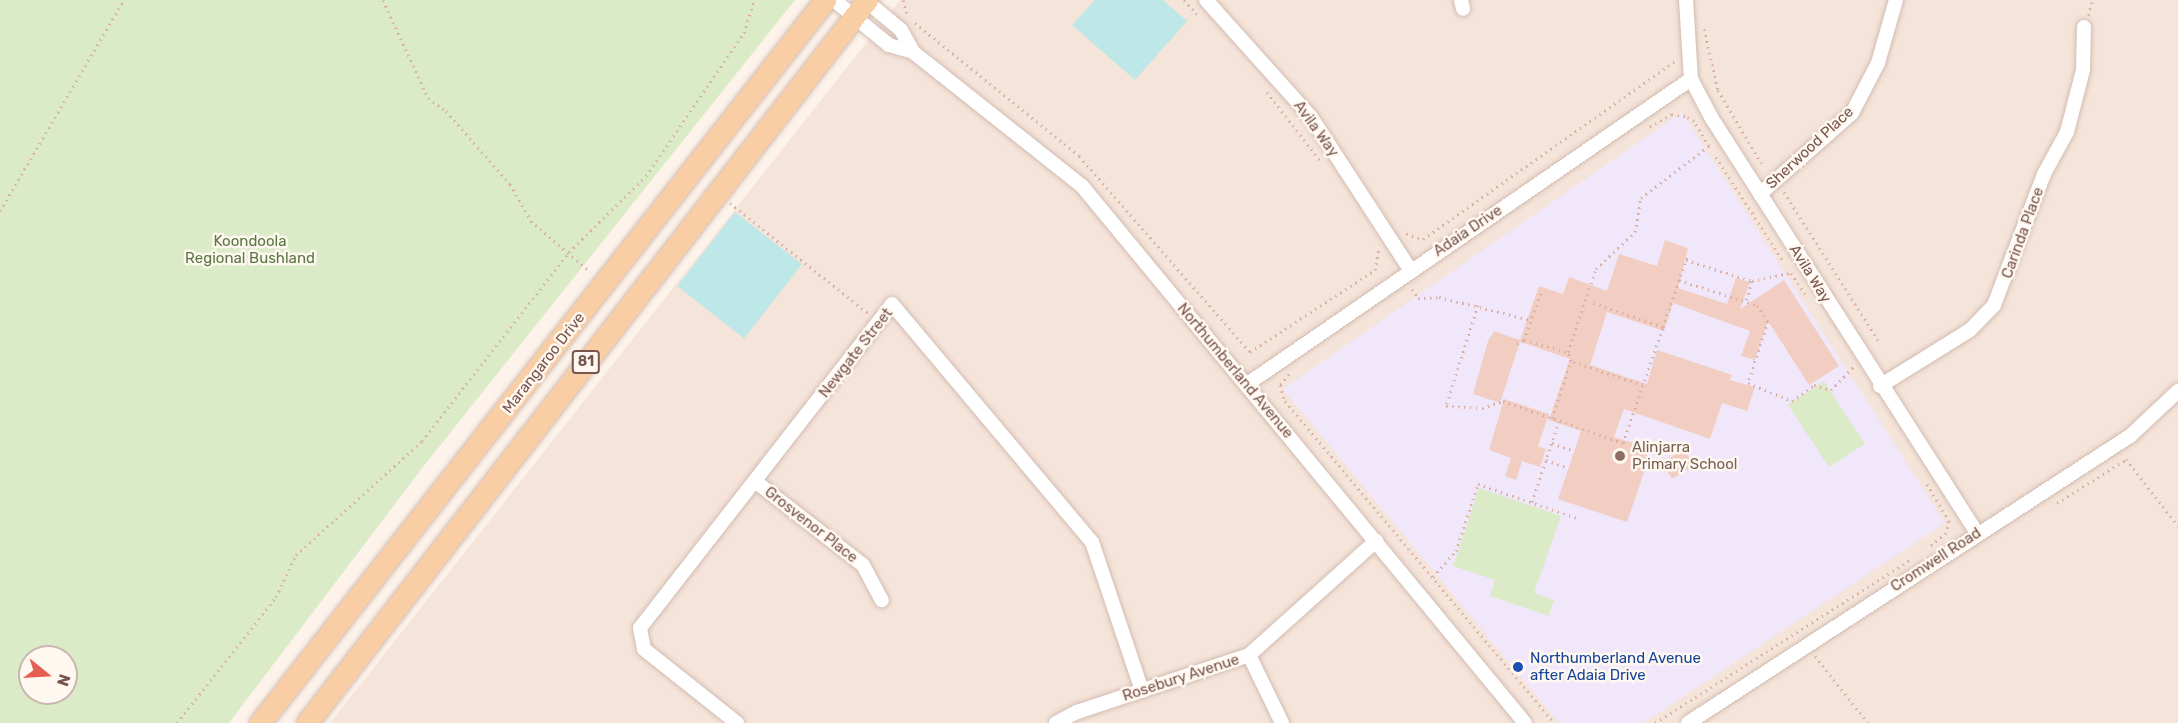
<!DOCTYPE html>
<html>
<head>
<meta charset="utf-8">
<style>
	body { margin:0 }
	#map { position:relative; width:2178px; height:723px; overflow:hidden; background:#fdf3eb; font-family:Rubik,sans-serif }
	div>[style] { position:absolute }
	[style*='--x'] { left:calc(var(--x)*1px); top:calc(var(--y)*1px); width:calc(var(--w)*1px); rotate:calc(var(--a)*1deg) }
	.residential>* { inset:0; background:#f5e4d9 }
	.education>* { inset:0; background:#f0e7fa }
	.green>* { inset:0; background:#dbebc8; transform-origin:0 0 }
	.water>* { inset:0; background:#bee7e7; transform-origin:0 0 }
	.building>* { inset:0; background:#f2cec2; transform-origin:0 0 }
	.path>* { height:3px; margin-top:-1.5px; transform-origin:0; background:repeating-linear-gradient(90deg,#d8b1a4 0 1.5px,transparent 0 6px) }
	.roads { filter:drop-shadow(0 0 2px #d2bcb2) drop-shadow(0 0 2px #d2bcb2) }
	.street>* { height:14px; margin:-7px; padding:0 7px; transform-origin:7px; border-radius:7px; background:#fff }
	.primary>* { height:21px; margin:-10.5px; padding:0 10.5px; transform-origin:10.5px; border-radius:10.5px; background:#facea4 }
	.dots>* { width:16px; height:16px; translate:-50% -50%; box-sizing:border-box; border:3px solid #fff8f1; border-radius:50% }
	span { translate:-50% -50%; white-space:nowrap; text-align:center; line-height:1.15; -webkit-text-stroke:5px #fff8f1; paint-order:stroke }
	.shield-label span { padding:2px 4px; background:#fff8f1; border:2px solid; border-radius:4px; -webkit-text-stroke-width:0 }
	.shield-label { font-size:14px; color:#79564d; font-weight:700 }
	.street-label { font-size:15px; color:#79564d }
	.park-label { font-size:15px; color:#597841 }
	.education-label { font-size:15px; color:#785e54 }
	.left { translate:0 -50%; text-align:left }
	.transit-label { font-size:15px; color:#164399 }
	.north { position:absolute; left:18px; top:645px; width:60px; height:60px; box-sizing:border-box; background:#fff8f1; border:2px solid #c9b7af; border-radius:50%; rotate:108deg; font-size:16px; font-weight:700; line-height:24px; text-align:center; color:#79564d }
	.north::after { content:''; display:block; margin:auto; width:21px; height:27px; background:#e65d51; clip-path:polygon(50% 0,100% 100%,50% 72%,0 100%) }
</style>
</head>
<body>
<div id="map">
	<div class="residential">
		<div style="clip-path:polygon(900px 0,2178px 0,2178px 723px,330px 723px)"></div>
	</div>
	<div class="education">
		<div style="clip-path:polygon(1682px 112px,1945px 523px,1643px 723px,1559px 723px,1283px 389px)"></div>
	</div>
	<div class="green">
		<div style="clip-path:polygon(evenodd,0 0,795px 0,423px 467px,229px 723px,0 723px,0 0,30px 657px,66px 657px,66px 693px,30px 693px,30px 657px)"></div>
		<div style="left:1824px;top:381px;width:75px;height:43px;rotate:57deg"></div>
		<div style="clip-path:polygon(1479px 488px,1561px 516px,1534px 593px,1554px 600px,1549px 616px,1490px 596px,1495px 580px,1453px 566px)"></div>
	</div>
	<div class="water">
		<div style="clip-path:polygon(1095px 0,1163px 0,1187px 21px,1135px 80px,1072px 25px)"></div>
		<div style="left:735px;top:212px;width:85px;height:94px;rotate:38deg"></div>
	</div>
	<div class="building">
		<div style="clip-path:polygon(1665px 240px,1688px 248px,1678px 288px,1727px 304px,1736px 278px,1750px 282px,1740px 309px,1784px 280px,1839px 366px,1809px 385px,1768px 321px,1755px 360px,1741px 356px,1750px 331px,1673px 303px,1664px 331px,1607px 312px,1590px 365px,1647px 384px,1657px 350px,1732px 375px,1730px 380px,1755px 387px,1747px 411px,1722px 403px,1710px 439px,1624px 409px,1614px 437px,1637px 444px,1649px 458px,1627px 522px,1558px 499px,1581px 431px,1549px 420px,1570px 359px,1520px 342px,1500px 403px,1473px 394px,1488px 341px,1494px 331px,1520px 340px,1539px 286px,1563px 294px,1569px 277px,1607px 291px,1619px 254px,1657px 266px)"></div>
		<div style="clip-path:polygon(1504px 399px,1549px 414px,1538px 446px,1546px 449px,1540px 467px,1522px 461px,1516px 480px,1505px 476px,1511px 458px,1489px 450px)"></div>
		<div style="left:1684px;top:449px;width:19px;height:26px;rotate:58deg"></div>
	</div>
	<div class="path">
		<div style="--x:383;--y:0;--w:108;--a:65.3"></div>
		<div style="--x:428;--y:98;--w:22;--a:36"></div>
		<div style="--x:446;--y:111;--w:97;--a:48.8"></div>
		<div style="--x:510;--y:184;--w:43;--a:60.4"></div>
		<div style="--x:531;--y:221;--w:78;--a:40.8"></div>
		<div style="--x:903;--y:0;--w:17;--a:73"></div>
		<div style="--x:1184;--y:0;--w:19;--a:47"></div>
		<div style="--x:2088;--y:15;--w:16;--a:-72"></div>
		<div style="--x:915;--y:23;--w:211;--a:39"></div>
		<div style="--x:1079;--y:156;--w:260;--a:48.9"></div>
		<div style="--x:1250;--y:352;--w:149;--a:-33.3"></div>
		<div style="--x:1375;--y:270;--w:22;--a:-80"></div>
		<div style="--x:1704;--y:29;--w:63;--a:77.1"></div>
		<div style="--x:1718;--y:90;--w:85;--a:59.5"></div>
		<div style="--x:1267;--y:92;--w:90;--a:52.2"></div>
		<div style="--x:1716;--y:157;--w:124;--a:57.2"></div>
		<div style="--x:1784;--y:192;--w:179;--a:57.6"></div>
		<div style="--x:730;--y:203;--w:176;--a:38.6"></div>
		<div style="--x:0;--y:211;--w:245;--a:-59.6"></div>
		<div style="--x:1406;--y:234;--w:18;--a:16"></div>
		<div style="--x:1423;--y:239;--w:311;--a:-35.2"></div>
		<div style="--x:1686;--y:260;--w:69;--a:17.7"></div>
		<div style="--x:1752;--y:281;--w:21;--a:107"></div>
		<div style="--x:1679;--y:280;--w:82;--a:17.8"></div>
		<div style="--x:1757;--y:305;--w:19;--a:55"></div>
		<div style="--x:1768;--y:321;--w:65;--a:107.9"></div>
		<div style="--x:1748;--y:383;--w:48;--a:22.2"></div>
		<div style="--x:1792;--y:401;--w:27;--a:-36"></div>
		<div style="--x:1814;--y:385;--w:18;--a:16"></div>
		<div style="--x:1831;--y:390;--w:32;--a:-46"></div>
		<div style="--x:1752;--y:281;--w:40;--a:-12"></div>
		<div style="--x:1791;--y:273;--w:25;--a:56"></div>
		<div style="--x:1412;--y:289;--w:11;--a:56"></div>
		<div style="--x:1418;--y:298;--w:21;--a:-3"></div>
		<div style="--x:1439;--y:297;--w:95;--a:14"></div>
		<div style="--x:1478;--y:305;--w:106;--a:107.6"></div>
		<div style="--x:1446;--y:406;--w:36;--a:3"></div>
		<div style="--x:1482;--y:408;--w:22;--a:-18"></div>
		<div style="--x:1503;--y:401;--w:127;--a:19.3"></div>
		<div style="--x:1623;--y:443;--w:123;--a:-71"></div>
		<div style="--x:1663;--y:327;--w:78;--a:-160.6"></div>
		<div style="--x:1663;--y:327;--w:74;--a:-71.1"></div>
		<div style="--x:1524;--y:340;--w:53;--a:-70.2"></div>
		<div style="--x:1517;--y:344;--w:8;--a:-30"></div>
		<div style="--x:1524;--y:340;--w:46;--a:15.3"></div>
		<div style="--x:1289;--y:374;--w:14;--a:129"></div>
		<div style="--x:1280;--y:385;--w:17;--a:73"></div>
		<div style="--x:1285;--y:401;--w:420;--a:50.1"></div>
		<div style="--x:1643;--y:385;--w:76;--a:-161.6"></div>
		<div style="--x:1571;--y:361;--w:9;--a:-108"></div>
		<div style="--x:1568;--y:352;--w:88;--a:-71.4"></div>
		<div style="--x:1596;--y:269;--w:54;--a:-43.5"></div>
		<div style="--x:1635;--y:232;--w:35;--a:-80"></div>
		<div style="--x:1641;--y:198;--w:86;--a:-37.4"></div>
		<div style="--x:1709;--y:146;--w:29;--a:-121"></div>
		<div style="--x:1694;--y:121;--w:10;--a:-151"></div>
		<div style="--x:1685;--y:116;--w:13;--a:-171"></div>
		<div style="--x:1672;--y:114;--w:28;--a:150"></div>
		<div style="--x:1552;--y:418;--w:60;--a:-71.6"></div>
		<div style="--x:1552;--y:443;--w:23;--a:20"></div>
		<div style="--x:2126;--y:459;--w:85;--a:52.2"></div>
		<div style="--x:1546;--y:460;--w:23;--a:20"></div>
		<div style="--x:1927;--y:484;--w:43;--a:59.3"></div>
		<div style="--x:1949;--y:521;--w:12;--a:104"></div>
		<div style="--x:1946;--y:533;--w:22;--a:141"></div>
		<div style="--x:1532;--y:502;--w:85;--a:-71.6"></div>
		<div style="--x:2057;--y:503;--w:83;--a:-32.2"></div>
		<div style="--x:1433;--y:577;--w:35;--a:-49"></div>
		<div style="--x:1456;--y:551;--w:71;--a:-71.8"></div>
		<div style="--x:1478;--y:484;--w:105;--a:19"></div>
		<div style="--x:1815;--y:656;--w:85;--a:51.7"></div>
		<div style="--x:177;--y:723;--w:160;--a:-51.8"></div>
		<div style="--x:276;--y:597;--w:47;--a:-64.5"></div>
		<div style="--x:296;--y:555;--w:170;--a:-42.1"></div>
		<div style="--x:422;--y:441;--w:239;--a:-52.1"></div>
		<div style="--x:569;--y:252;--w:108;--a:-44.6"></div>
		<div style="--x:646;--y:176;--w:173;--a:-55.6"></div>
		<div style="--x:744;--y:33;--w:34;--a:-73"></div>
		<div style="--x:1655;--y:723;--w:304;--a:-32.6"></div>
	</div>
	<div class="roads">
		<div class="street">
			<div style="--x:834;--y:0;--w:71;--a:39.3"></div>
			<div style="--x:889;--y:45;--w:25;--a:16"></div>
			<div style="--x:913;--y:52;--w:216;--a:38.4"></div>
			<div style="--x:1082;--y:186;--w:696;--a:50.48"></div>
			<div style="--x:865;--y:0;--w:47;--a:39.8"></div>
			<div style="--x:901;--y:30;--w:25;--a:61"></div>
			<div style="--x:1206;--y:0;--w:157;--a:48.1"></div>
			<div style="--x:1311;--y:117;--w:184;--a:57"></div>
			<div style="--x:1461;--y:0;--w:9;--a:77"></div>
			<div style="--x:1686;--y:0;--w:79;--a:86.4"></div>
			<div style="--x:1691;--y:79;--w:43;--a:62.2"></div>
			<div style="--x:1711;--y:117;--w:494;--a:57.4"></div>
			<div style="--x:1760;--y:194;--w:123;--a:-41.4"></div>
			<div style="--x:1852;--y:113;--w:56;--a:-62.5"></div>
			<div style="--x:1878;--y:63;--w:66;--a:-74.1"></div>
			<div style="--x:1246;--y:385;--w:540;--a:-34.51"></div>
			<div style="--x:1880;--y:386;--w:106;--a:-31.9"></div>
			<div style="--x:1970;--y:330;--w:35;--a:-46"></div>
			<div style="--x:1994;--y:305;--w:140;--a:-69.1"></div>
			<div style="--x:2044;--y:174;--w:48;--a:-61.3"></div>
			<div style="--x:2067;--y:132;--w:64;--a:-75.5"></div>
			<div style="--x:2083;--y:70;--w:43;--a:-88.7"></div>
			<div style="--x:756;--y:482;--w:135;--a:37.8"></div>
			<div style="--x:863;--y:565;--w:40;--a:62"></div>
			<div style="--x:1249;--y:655;--w:76;--a:64.1"></div>
			<div style="--x:737;--y:723;--w:119;--a:-141.5"></div>
			<div style="--x:644;--y:649;--w:21;--a:-101"></div>
			<div style="--x:640;--y:628;--w:410;--a:-52.1"></div>
			<div style="--x:892;--y:304;--w:311;--a:50"></div>
			<div style="--x:1092;--y:542;--w:157;--a:71.4"></div>
			<div style="--x:1056;--y:723;--w:24;--a:-28"></div>
			<div style="--x:1077;--y:712;--w:181;--a:-18.3"></div>
			<div style="--x:1249;--y:655;--w:171;--a:-41.9"></div>
			<div style="--x:1688;--y:723;--w:527;--a:-33"></div>
			<div style="--x:2130;--y:436;--w:66;--a:-43.2"></div>
		</div>
		<div class="primary">
			<div style="--x:260;--y:723;--w:918;--a:-51.99"></div>
			<div style="--x:307;--y:723;--w:915;--a:-52.24"></div>
		</div>
	</div>
	<div class="dots">
		<div style="left:1620px;top:456px;background:#8d6e63"></div>
		<div style="left:1518px;top:667px;background:#1a4fb4"></div>
	</div>
	<div class="shield-label">
		<span style="left:586px;top:362px">81</span>
	</div>
	<div class="street-label">
		<span style="left:1316px;top:129px;rotate:54deg">Avila Way</span>
		<span style="left:1810px;top:148px;rotate:-43deg">Sherwood Place</span>
		<span style="left:1468px;top:231px;rotate:-34deg">Adaia Drive</span>
		<span style="left:2023px;top:233px;rotate:-70deg">Carinda Place</span>
		<span style="left:1810px;top:274px;rotate:58deg">Avila Way</span>
		<span style="left:856px;top:353px;rotate:-52deg">Newgate Street</span>
		<span style="left:544px;top:363px;rotate:-52deg">Marangaroo Drive</span>
		<span style="left:1235px;top:371px;rotate:50deg">Northumberland Avenue</span>
		<span style="left:811px;top:525px;rotate:38deg">Grosvenor Place</span>
		<span style="left:1936px;top:560px;rotate:-33deg">Cromwell Road</span>
		<span style="left:1181px;top:678px;rotate:-18deg">Rosebury Avenue</span>
	</div>
	<div class="park-label">
		<span style="left:250px;top:250px">Koondoola<br>Regional Bushland</span>
	</div>
	<div class="education-label">
		<span class="left" style="left:1632px;top:456px">Alinjarra<br>Primary School</span>
	</div>
	<div class="transit-label">
		<span class="left" style="left:1530px;top:667px">Northumberland Avenue<br>after Adaia Drive</span>
	</div>
	<div class="north">N</div>
</div>
</body>
</html>
